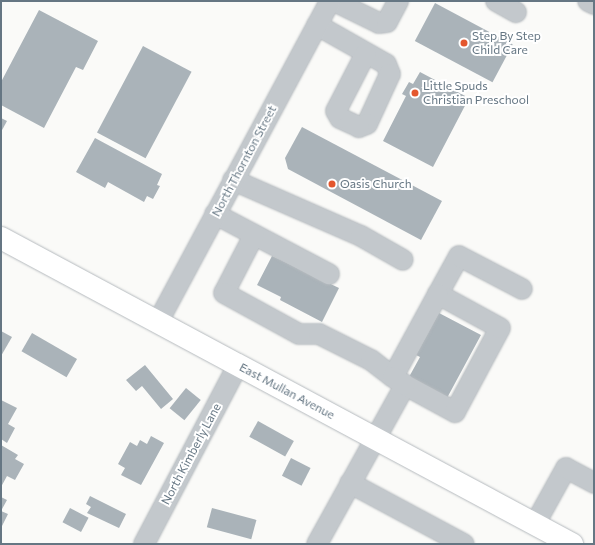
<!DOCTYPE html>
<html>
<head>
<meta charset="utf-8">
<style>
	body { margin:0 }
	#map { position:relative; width:595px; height:545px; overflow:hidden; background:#fafaf8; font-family:Commissioner,sans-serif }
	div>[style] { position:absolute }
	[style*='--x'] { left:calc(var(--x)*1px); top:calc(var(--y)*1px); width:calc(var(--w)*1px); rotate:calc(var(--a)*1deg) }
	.building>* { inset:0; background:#aab3b9; transform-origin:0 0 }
	.roads { filter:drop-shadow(0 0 1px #b5babe) drop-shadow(0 0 1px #b5babe) }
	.minor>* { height:20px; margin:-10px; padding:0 10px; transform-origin:10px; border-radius:10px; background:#c3c8cc }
	.major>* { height:22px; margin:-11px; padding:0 11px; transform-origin:11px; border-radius:11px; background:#fff }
	.dots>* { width:11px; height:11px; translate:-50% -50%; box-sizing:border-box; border:2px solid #fff; border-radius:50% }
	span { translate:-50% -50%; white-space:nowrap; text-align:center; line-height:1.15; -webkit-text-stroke:4px #fff; paint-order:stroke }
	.poi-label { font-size:12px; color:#657683 }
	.left { translate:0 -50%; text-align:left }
	.street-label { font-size:12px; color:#657683 }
	.frame { position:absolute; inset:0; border:2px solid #657683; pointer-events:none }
</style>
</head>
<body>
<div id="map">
	<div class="building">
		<div style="left:435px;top:3px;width:88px;height:43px;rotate:28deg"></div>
		<div style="clip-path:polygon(39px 10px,98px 41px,83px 70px,76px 67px,44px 128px,1px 105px,1px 82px)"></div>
		<div style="left:143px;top:46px;width:55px;height:98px;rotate:28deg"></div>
		<div style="clip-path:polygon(420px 72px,469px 98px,433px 167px,383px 141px,406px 96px,402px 94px,409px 82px,413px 84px)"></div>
		<div style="clip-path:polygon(1px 118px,7px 121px,1px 132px)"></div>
		<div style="clip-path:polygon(302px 127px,442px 201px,421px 240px,288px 169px,285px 158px)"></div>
		<div style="clip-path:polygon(95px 138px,162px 174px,157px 185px,160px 186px,153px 199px,147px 196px,144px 202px,108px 182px,105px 188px,76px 172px)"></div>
		<div style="clip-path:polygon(272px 256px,339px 288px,322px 322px,280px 300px,281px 297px,257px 285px)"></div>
		<div style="clip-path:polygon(439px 313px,481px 335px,447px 398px,409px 377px,420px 357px,416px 355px)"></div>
		<div style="clip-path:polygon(1px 331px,12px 337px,1px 356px)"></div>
		<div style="left:32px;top:333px;width:52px;height:21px;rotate:30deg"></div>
		<div style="clip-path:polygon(145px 365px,173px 399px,161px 409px,142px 386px,136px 391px,126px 380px)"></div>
		<div style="left:186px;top:388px;width:19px;height:26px;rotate:39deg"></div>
		<div style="clip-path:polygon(1px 400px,17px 408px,8px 424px,15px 428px,7px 443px,1px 439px)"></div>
		<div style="left:258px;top:421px;width:41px;height:18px;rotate:29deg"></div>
		<div style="clip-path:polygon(151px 436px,164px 443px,141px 485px,121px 475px,125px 468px,118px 464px,130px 442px,137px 446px,140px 440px,147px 444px)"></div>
		<div style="clip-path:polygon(1px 445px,18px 455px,15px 459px,24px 464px,15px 480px,7px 476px,1px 487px)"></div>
		<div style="left:291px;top:458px;width:22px;height:20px;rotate:27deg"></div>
		<div style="clip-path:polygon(90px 496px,126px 514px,119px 528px,87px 513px,91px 507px,86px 504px)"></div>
		<div style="clip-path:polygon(1px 497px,7px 500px,1px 511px,8px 514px,1px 528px)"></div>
		<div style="left:70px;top:508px;width:21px;height:16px;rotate:28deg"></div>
		<div style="left:212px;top:508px;width:46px;height:20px;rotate:15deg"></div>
	</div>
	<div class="roads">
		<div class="minor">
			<div style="--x:334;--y:1;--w:50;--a:26.1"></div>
			<div style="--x:379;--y:23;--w:8;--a:-7"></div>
			<div style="--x:387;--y:22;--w:24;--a:-62"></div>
			<div style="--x:496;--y:1;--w:23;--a:29"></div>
			<div style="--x:588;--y:1;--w:7;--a:27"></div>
			<div style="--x:317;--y:25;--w:79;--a:29.5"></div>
			<div style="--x:386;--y:64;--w:11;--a:68"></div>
			<div style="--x:390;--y:74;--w:55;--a:114.7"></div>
			<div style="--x:367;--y:124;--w:9;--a:159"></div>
			<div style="--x:359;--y:127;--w:21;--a:-155"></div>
			<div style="--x:340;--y:118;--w:8;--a:-120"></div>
			<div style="--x:336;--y:111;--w:65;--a:-62.7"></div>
			<div style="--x:233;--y:180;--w:140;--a:23.6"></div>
			<div style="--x:361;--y:236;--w:48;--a:29.7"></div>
			<div style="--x:215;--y:214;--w:129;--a:27.8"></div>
			<div style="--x:254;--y:235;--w:65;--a:117.3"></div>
			<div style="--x:224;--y:293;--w:85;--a:28.7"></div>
			<div style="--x:299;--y:334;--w:20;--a:0"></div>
			<div style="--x:319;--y:334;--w:58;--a:26.6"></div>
			<div style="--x:371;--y:360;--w:28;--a:38"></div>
			<div style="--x:438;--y:294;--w:43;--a:-61.1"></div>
			<div style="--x:459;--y:256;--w:71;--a:27.6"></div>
			<div style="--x:158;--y:322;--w:364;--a:-61.8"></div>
			<div style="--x:350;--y:483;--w:129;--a:28.2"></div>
			<div style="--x:535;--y:524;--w:64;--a:-61"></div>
			<div style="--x:566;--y:468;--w:32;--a:28"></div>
			<div style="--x:144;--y:544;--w:202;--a:-62.3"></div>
			<div style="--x:317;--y:544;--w:182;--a:-61"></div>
			<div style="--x:405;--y:385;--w:57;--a:28.4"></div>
			<div style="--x:455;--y:412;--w:95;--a:-61.8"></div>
			<div style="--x:500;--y:328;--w:71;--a:-151.3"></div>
			<div style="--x:438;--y:294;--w:94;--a:118.5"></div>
			<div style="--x:393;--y:377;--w:14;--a:34"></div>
		</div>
		<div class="major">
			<div style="--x:1;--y:238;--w:648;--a:28.19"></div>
		</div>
	</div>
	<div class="dots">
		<div style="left:464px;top:43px;background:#e4572e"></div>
		<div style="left:415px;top:93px;background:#e4572e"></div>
		<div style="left:332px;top:184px;background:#e4572e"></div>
	</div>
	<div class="poi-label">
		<span class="left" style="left:472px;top:43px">Step By Step<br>Child Care</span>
		<span class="left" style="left:423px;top:93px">Little Spuds<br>Christian Preschool</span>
		<span class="left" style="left:340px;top:184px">Oasis Church</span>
	</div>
	<div class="street-label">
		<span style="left:244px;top:161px;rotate:-62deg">North Thornton Street</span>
		<span style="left:287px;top:391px;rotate:28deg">East Mullan Avenue</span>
		<span style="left:191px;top:454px;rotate:-62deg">North Kimberly Lane</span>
	</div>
	<div class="frame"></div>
</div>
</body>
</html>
